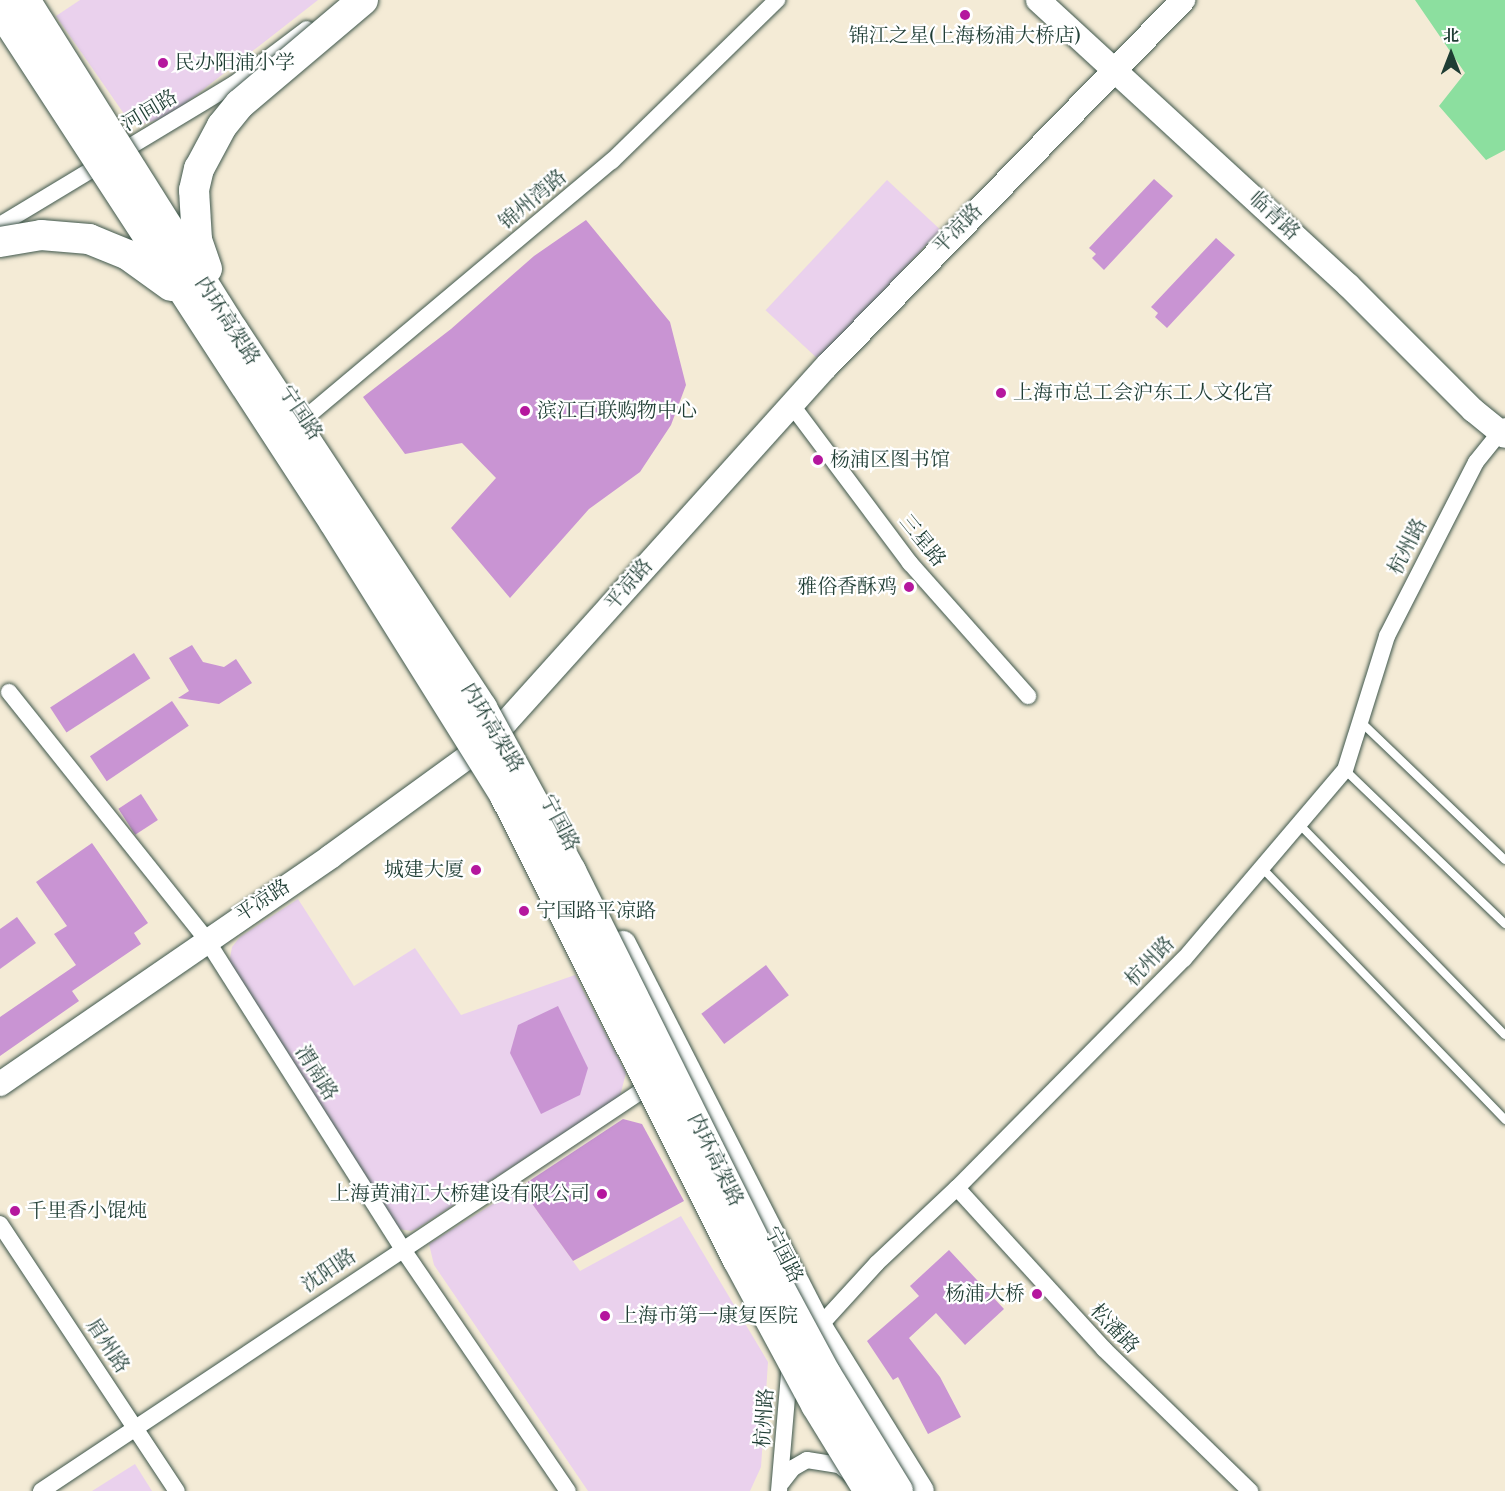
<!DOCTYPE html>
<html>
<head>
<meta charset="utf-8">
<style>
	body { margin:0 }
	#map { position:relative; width:1505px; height:1491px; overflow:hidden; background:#f4ebd6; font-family:"Libre Bodoni","Noto Serif SC",serif }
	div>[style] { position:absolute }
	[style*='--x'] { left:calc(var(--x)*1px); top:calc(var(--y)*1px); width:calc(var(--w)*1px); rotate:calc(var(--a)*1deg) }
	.built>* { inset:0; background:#ead1ed; transform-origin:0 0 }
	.green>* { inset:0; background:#8cdf9f }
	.building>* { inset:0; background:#c994d3; transform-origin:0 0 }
	.roads { filter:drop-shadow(0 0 2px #3f574c) drop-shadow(0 0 2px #3f574c) }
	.lane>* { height:8px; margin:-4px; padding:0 4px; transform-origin:4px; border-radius:4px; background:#fff }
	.street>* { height:16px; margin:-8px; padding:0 8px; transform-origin:8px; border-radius:8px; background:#fff }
	.secondary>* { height:24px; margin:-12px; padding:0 12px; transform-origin:12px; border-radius:12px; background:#fff }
	.primary>* { height:26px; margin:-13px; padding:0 13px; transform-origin:13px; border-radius:13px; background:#fff }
	.bridges { filter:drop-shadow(0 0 2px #3f574c) drop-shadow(0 0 2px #3f574c) }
	.highway-bridge>* { height:30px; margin:-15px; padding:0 15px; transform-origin:15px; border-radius:15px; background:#fff }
	.dots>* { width:16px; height:16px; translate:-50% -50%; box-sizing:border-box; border:3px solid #fff; border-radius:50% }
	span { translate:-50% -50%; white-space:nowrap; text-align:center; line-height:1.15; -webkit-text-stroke:4.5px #fff; paint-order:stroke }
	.poi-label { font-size:20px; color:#1f3d34 }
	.left { translate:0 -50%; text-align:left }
	.right { translate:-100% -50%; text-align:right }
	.street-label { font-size:20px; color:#1f3d34 }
	.north { position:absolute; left:1421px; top:24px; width:60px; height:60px; -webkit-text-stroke:4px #fff; paint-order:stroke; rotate:0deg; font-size:16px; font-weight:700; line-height:24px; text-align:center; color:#1f3d34 }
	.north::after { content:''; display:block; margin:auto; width:21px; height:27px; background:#1f3d34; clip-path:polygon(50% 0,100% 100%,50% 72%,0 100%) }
</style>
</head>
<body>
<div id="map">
	<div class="built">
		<div style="clip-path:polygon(80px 0,318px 0,168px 117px,139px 125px,129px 121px,56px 16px)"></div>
		<div style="left:887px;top:180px;width:73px;height:178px;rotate:43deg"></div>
		<div style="clip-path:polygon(298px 899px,354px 986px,415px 948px,461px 1015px,575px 975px,626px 1073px,620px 1096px,418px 1228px,411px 1231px,399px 1229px,229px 964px,232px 947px,240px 937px)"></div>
		<div style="clip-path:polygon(520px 1187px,580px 1271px,681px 1216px,768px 1362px,761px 1467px,750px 1491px,588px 1491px,434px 1265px,429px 1244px)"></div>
		<div style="clip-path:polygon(135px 1464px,152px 1491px,92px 1491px)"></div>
	</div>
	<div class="green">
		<div style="clip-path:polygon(1415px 0,1505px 0,1505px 150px,1486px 160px,1439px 106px,1465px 73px)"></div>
	</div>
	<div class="building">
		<div style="clip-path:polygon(1154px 179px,1173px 196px,1104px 270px,1092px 258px,1096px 254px,1089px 248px)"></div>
		<div style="clip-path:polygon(586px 220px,670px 322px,686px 385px,671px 425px,640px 472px,589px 509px,510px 598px,451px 528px,496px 478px,462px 443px,405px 454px,363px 397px,451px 329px,534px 256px)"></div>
		<div style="clip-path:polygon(1216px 238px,1235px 255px,1167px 328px,1155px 317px,1158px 313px,1151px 307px)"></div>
		<div style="clip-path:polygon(192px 645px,203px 662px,224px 667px,236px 659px,252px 683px,219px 704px,178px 698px,189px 691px,169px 658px)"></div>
		<div style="left:134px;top:653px;width:30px;height:100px;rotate:57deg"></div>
		<div style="left:172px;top:701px;width:30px;height:99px;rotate:56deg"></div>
		<div style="left:141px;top:794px;width:31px;height:27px;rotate:57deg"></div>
		<div style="clip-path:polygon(92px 843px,148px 923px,134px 933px,141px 944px,72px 991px,79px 1001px,0 1056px,0 1017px,76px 965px,54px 934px,67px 926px,36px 882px)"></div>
		<div style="clip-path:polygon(17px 917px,36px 943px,0 969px,0 929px)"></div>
		<div style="left:766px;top:965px;width:38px;height:81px;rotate:53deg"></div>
		<div style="clip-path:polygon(558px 1006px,588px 1068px,580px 1095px,541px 1114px,510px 1053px,518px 1025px)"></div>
		<div style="clip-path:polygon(623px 1119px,642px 1124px,684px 1201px,573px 1261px,520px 1187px)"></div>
		<div style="clip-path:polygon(949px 1250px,1004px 1309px,965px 1345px,936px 1313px,909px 1338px,940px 1377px,961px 1417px,928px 1434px,898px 1377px,893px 1380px,867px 1341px,919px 1296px,910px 1286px)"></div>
	</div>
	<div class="roads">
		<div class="lane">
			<div style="--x:1361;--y:722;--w:199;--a:43.8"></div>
			<div style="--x:1345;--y:770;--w:222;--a:43.9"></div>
			<div style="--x:1300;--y:825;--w:293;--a:45.7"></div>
			<div style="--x:1263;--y:869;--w:349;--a:46"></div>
		</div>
		<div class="street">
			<div style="--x:0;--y:225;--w:273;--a:-31.1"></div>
			<div style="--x:234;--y:84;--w:91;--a:-37"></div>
			<div style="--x:791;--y:404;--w:199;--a:53.2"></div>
			<div style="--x:910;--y:563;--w:178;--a:48.4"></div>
			<div style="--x:304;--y:419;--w:402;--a:-40"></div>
			<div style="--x:612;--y:161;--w:231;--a:-44.3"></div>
			<div style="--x:9;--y:692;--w:316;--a:51.4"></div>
			<div style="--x:206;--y:939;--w:366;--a:57.6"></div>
			<div style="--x:402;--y:1248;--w:294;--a:55.7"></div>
			<div style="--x:957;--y:1188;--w:218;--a:47.6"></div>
			<div style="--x:1104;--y:1349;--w:204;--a:44.2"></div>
			<div style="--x:0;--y:1224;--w:320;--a:56.5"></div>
			<div style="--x:814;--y:1332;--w:93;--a:-47.6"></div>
			<div style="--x:877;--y:1263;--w:110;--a:-43.2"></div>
			<div style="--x:957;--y:1188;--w:322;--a:-45.3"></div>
			<div style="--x:1184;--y:959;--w:248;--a:-49.6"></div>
			<div style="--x:1345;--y:770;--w:140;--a:-72.6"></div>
			<div style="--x:1387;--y:636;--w:195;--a:-62.9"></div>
			<div style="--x:1476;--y:462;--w:46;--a:-51.1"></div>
			<div style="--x:782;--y:1482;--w:18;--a:-52"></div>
			<div style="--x:793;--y:1468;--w:16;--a:-30"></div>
			<div style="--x:807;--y:1460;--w:32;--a:9"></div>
			<div style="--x:839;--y:1465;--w:16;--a:38"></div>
			<div style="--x:41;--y:1491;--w:723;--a:-33.67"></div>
			<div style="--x:779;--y:1491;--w:116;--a:-85.1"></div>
			<div style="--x:789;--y:1375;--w:12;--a:-59"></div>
		</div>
		<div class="secondary">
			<div style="--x:1038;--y:0;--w:421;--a:42.6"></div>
			<div style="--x:1348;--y:285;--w:177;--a:45"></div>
			<div style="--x:1473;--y:410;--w:41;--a:39.1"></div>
			<div style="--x:0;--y:1084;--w:401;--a:-34.5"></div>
			<div style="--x:330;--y:857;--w:172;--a:-36"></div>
			<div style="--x:469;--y:756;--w:50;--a:-42.6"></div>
			<div style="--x:506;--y:722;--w:479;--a:-48"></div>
			<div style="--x:827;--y:366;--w:511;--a:-45.79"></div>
		</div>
		<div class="primary">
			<div style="--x:623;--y:944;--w:428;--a:62.9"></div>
			<div style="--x:818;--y:1325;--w:195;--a:58.2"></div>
		</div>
	</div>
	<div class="bridges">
		<div class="highway-bridge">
			<div style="--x:25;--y:0;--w:390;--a:57.8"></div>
			<div style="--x:233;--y:330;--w:453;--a:56.6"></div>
			<div style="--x:482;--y:708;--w:186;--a:61.4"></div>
			<div style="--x:571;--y:871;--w:431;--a:63.6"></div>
			<div style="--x:763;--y:1257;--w:133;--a:61.7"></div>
			<div style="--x:826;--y:1374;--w:137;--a:58.4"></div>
			<div style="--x:0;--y:9;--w:612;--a:56.93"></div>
			<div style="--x:334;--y:522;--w:323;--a:58"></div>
			<div style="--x:505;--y:796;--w:519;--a:63.34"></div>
			<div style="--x:738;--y:1260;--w:165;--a:61.7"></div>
			<div style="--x:816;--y:1405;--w:101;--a:58.4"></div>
			<div style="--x:0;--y:242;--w:42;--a:-9.7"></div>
			<div style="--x:41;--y:235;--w:48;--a:4.8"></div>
			<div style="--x:89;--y:239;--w:42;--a:22.3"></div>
			<div style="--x:128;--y:255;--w:53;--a:35.8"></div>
			<div style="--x:207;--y:269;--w:31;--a:-109"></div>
			<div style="--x:197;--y:240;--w:50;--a:-93.4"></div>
			<div style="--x:194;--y:190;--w:22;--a:-77"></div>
			<div style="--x:199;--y:169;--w:49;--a:-61.9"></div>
			<div style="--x:222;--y:126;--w:28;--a:-51"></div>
			<div style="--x:240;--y:104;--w:161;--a:-40.2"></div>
		</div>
	</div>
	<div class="dots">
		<div style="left:965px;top:15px;background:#b5179e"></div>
		<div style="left:163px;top:63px;background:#b5179e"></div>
		<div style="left:1001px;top:393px;background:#b5179e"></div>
		<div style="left:525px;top:411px;background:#b5179e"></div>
		<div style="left:818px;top:460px;background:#b5179e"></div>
		<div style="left:909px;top:587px;background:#b5179e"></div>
		<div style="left:476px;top:870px;background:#b5179e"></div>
		<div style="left:524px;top:911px;background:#b5179e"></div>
		<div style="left:602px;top:1194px;background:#b5179e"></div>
		<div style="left:15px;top:1211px;background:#b5179e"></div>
		<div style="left:1037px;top:1294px;background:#b5179e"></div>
		<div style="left:605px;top:1316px;background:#b5179e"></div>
	</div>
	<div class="poi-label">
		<span style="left:965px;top:36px">锦江之星(上海杨浦大桥店)</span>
		<span class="left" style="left:175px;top:63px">民办阳浦小学</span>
		<span class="left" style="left:1013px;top:393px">上海市总工会沪东工人文化宫</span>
		<span class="left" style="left:537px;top:411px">滨江百联购物中心</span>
		<span class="left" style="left:830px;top:460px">杨浦区图书馆</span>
		<span class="right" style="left:897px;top:587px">雅俗香酥鸡</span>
		<span class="right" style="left:464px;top:870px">城建大厦</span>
		<span class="left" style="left:536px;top:911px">宁国路平凉路</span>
		<span class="right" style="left:590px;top:1194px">上海黄浦江大桥建设有限公司</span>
		<span class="left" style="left:27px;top:1211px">千里香小馄炖</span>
		<span class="right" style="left:1025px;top:1294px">杨浦大桥</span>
		<span class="left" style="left:618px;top:1316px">上海市第一康复医院</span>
	</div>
	<div class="street-label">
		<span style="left:150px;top:111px;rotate:-31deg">河间路</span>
		<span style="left:533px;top:200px;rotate:-40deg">锦州湾路</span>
		<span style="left:1274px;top:216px;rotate:43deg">临青路</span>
		<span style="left:958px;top:229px;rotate:-46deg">平凉路</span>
		<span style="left:227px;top:321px;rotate:57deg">内环高架路</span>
		<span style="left:300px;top:413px;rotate:56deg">宁国路</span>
		<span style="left:922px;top:541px;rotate:51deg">三星路</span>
		<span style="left:1408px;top:547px;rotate:-63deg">杭州路</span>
		<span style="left:629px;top:585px;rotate:-49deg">平凉路</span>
		<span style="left:492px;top:728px;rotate:59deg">内环高架路</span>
		<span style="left:559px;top:823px;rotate:62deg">宁国路</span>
		<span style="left:263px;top:901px;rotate:-33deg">平凉路</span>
		<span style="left:1150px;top:962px;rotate:-46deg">杭州路</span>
		<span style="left:316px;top:1073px;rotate:58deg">渭南路</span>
		<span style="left:715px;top:1160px;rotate:64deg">内环高架路</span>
		<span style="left:783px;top:1255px;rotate:63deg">宁国路</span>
		<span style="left:329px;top:1271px;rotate:-34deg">沈阳路</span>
		<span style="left:1114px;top:1329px;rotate:46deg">松潘路</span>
		<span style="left:107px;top:1346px;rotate:56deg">眉州路</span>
		<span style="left:765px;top:1418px;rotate:-86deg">杭州路</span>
	</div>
	<div class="north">北</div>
</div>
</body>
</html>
